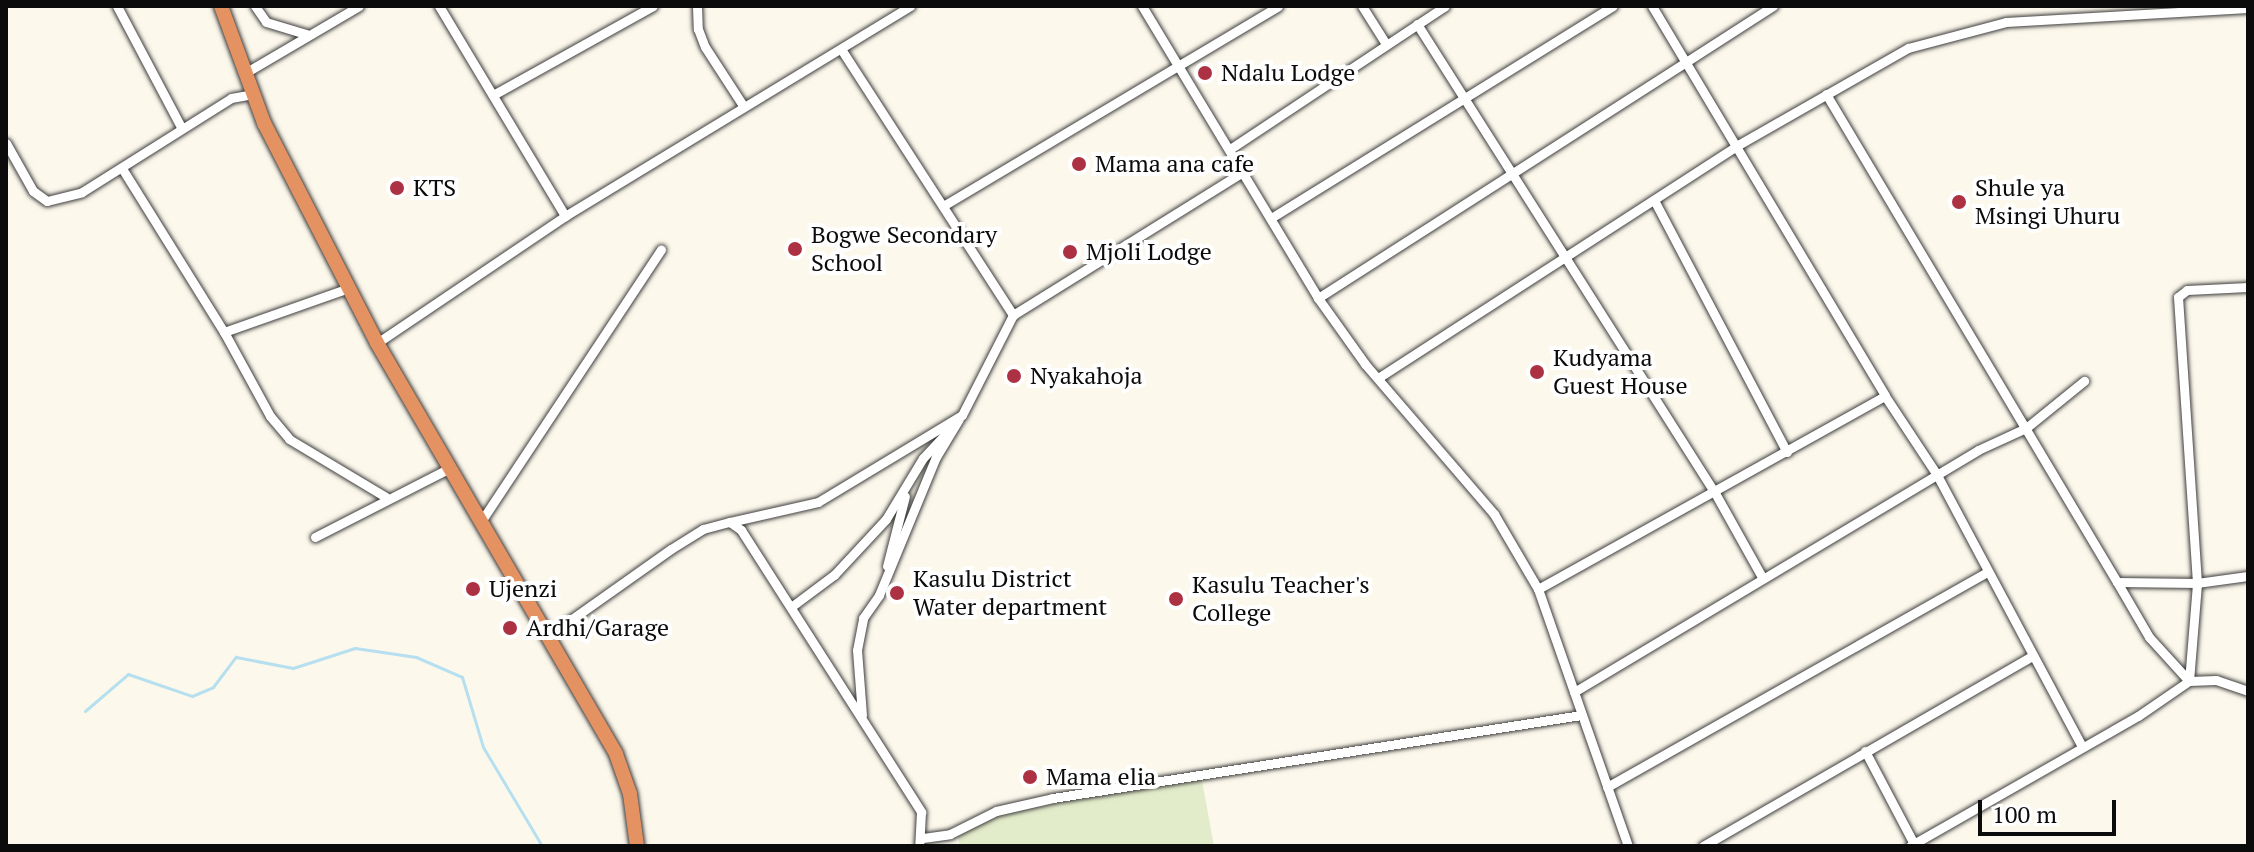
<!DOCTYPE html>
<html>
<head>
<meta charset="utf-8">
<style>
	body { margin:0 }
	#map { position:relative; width:2254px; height:852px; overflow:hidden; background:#fdf8ec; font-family:"PT Serif",serif }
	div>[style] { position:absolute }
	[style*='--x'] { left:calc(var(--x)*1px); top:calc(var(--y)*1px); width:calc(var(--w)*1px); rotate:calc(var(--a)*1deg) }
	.pitch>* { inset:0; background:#e3ecca }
	.stream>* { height:3px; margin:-1.5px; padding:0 1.5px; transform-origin:1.5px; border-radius:1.5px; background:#b6dfef }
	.roads { filter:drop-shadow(0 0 2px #3e3e3e) drop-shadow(0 0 2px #3e3e3e) }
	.minor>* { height:9px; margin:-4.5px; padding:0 4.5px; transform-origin:4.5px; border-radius:4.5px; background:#fff }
	.highway>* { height:14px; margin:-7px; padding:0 7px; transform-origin:7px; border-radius:7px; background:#e59262 }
	.dots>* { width:22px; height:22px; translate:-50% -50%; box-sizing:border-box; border:4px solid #fff; border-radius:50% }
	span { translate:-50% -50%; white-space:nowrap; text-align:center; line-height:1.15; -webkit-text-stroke:8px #fff; paint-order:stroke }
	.poi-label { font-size:24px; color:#0b0b0b }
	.left { translate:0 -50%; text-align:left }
	.frame { position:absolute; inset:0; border:8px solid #0b0b0b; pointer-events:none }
	.scale { position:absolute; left:1978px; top:800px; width:138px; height:36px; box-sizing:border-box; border:4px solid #0b0b0b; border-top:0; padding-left:10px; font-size:24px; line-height:28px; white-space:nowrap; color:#0b0b0b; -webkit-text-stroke:6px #fff; paint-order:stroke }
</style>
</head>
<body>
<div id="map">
	<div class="pitch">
		<div style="clip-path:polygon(1201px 775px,1214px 846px,960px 846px,957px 831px,991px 814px)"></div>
	</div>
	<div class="stream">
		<div style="--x:85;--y:711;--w:57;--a:-40.7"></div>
		<div style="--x:128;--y:674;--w:68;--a:19"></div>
		<div style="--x:192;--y:696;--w:23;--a:-23"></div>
		<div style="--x:213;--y:687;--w:38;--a:-53"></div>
		<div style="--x:236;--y:657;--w:58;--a:10.9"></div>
		<div style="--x:293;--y:668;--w:65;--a:-17.9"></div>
		<div style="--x:355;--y:648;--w:62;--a:8.4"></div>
		<div style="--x:416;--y:657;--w:50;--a:23.5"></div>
		<div style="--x:462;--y:677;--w:73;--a:73.3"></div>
		<div style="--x:483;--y:747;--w:115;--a:59.2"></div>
	</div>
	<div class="roads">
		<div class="minor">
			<div style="--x:117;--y:6;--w:137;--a:62.1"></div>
			<div style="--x:255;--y:6;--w:19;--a:55"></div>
			<div style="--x:266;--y:22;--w:42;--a:16.7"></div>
			<div style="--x:439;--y:6;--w:245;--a:59"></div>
			<div style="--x:697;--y:6;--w:23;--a:88"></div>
			<div style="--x:698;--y:29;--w:19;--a:69"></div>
			<div style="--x:705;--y:47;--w:68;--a:57"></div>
			<div style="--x:1142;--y:6;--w:341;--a:58.9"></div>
			<div style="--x:1318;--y:298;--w:81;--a:54.5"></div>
			<div style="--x:1365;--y:364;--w:198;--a:49.3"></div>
			<div style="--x:1494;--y:514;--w:87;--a:59.6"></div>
			<div style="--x:1538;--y:589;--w:272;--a:70.7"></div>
			<div style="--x:1362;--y:6;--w:45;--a:57.7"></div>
			<div style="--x:1652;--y:6;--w:454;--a:59.1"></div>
			<div style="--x:1885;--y:396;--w:95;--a:56.6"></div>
			<div style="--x:1937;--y:475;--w:306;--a:61.9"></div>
			<div style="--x:1417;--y:24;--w:556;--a:57.57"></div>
			<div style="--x:1715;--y:493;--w:98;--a:60.8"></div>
			<div style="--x:841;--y:49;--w:317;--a:57.1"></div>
			<div style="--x:245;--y:73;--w:132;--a:-30.4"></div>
			<div style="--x:1826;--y:94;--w:568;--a:59.19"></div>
			<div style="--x:2117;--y:582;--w:80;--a:0.7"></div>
			<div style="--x:2197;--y:583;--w:51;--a:-7.8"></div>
			<div style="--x:493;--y:95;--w:183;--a:-29.1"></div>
			<div style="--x:6;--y:143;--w:55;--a:60.6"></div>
			<div style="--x:33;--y:191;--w:17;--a:36"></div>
			<div style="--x:47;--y:201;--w:36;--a:-14"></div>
			<div style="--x:82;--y:192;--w:176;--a:-32.2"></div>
			<div style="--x:231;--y:98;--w:22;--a:-10"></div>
			<div style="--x:1230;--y:149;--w:258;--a:-33.6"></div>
			<div style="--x:123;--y:170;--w:191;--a:58.1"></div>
			<div style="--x:224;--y:332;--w:96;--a:61.3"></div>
			<div style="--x:270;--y:416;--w:30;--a:50"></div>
			<div style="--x:289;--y:439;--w:113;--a:30.9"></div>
			<div style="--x:1654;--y:200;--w:285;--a:62.2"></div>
			<div style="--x:943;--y:206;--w:390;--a:-30.8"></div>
			<div style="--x:1271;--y:218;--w:402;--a:-31.8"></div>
			<div style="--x:1318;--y:298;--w:541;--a:-32.69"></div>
			<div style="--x:224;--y:332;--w:133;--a:-19.4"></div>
			<div style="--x:377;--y:343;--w:227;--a:-34"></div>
			<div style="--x:565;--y:216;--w:404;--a:-31.3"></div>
			<div style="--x:1378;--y:378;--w:429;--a:-32.9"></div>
			<div style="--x:1738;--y:145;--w:196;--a:-29.7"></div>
			<div style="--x:1908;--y:48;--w:101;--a:-14.9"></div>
			<div style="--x:2006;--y:22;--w:242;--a:-3.3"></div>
			<div style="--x:730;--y:522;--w:90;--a:-12.8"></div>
			<div style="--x:818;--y:502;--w:168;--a:-31.1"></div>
			<div style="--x:962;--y:415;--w:112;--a:-63"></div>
			<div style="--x:1013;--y:315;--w:271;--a:-31.9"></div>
			<div style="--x:480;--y:523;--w:328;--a:-56.5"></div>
			<div style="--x:315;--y:537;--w:149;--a:-27.1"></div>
			<div style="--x:887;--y:566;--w:72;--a:-75.6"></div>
			<div style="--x:2117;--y:582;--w:64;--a:59.8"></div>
			<div style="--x:2149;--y:637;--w:59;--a:47.7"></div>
			<div style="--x:2189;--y:681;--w:27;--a:-2"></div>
			<div style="--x:2216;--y:680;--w:34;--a:19"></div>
			<div style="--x:1538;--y:589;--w:397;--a:-29.1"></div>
			<div style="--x:791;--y:607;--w:54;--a:-36.7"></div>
			<div style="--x:834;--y:575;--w:76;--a:-47.1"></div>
			<div style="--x:886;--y:519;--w:71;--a:-58.8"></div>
			<div style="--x:923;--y:458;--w:38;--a:-47"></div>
			<div style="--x:548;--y:636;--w:151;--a:-35.3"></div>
			<div style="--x:671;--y:549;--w:38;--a:-32"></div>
			<div style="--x:703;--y:529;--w:28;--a:-15"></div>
			<div style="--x:730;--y:522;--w:14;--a:36"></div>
			<div style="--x:741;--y:530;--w:335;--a:57.4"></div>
			<div style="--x:921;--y:812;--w:34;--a:93"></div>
			<div style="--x:1574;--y:692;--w:471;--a:-30.9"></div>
			<div style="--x:1978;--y:450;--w:53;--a:-24.6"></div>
			<div style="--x:2026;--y:428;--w:75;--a:-39"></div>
			<div style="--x:862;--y:715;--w:65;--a:-94.4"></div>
			<div style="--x:857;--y:650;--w:33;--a:-79"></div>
			<div style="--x:863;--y:618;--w:28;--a:-55"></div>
			<div style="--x:879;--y:595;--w:149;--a:-67.6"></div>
			<div style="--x:936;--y:457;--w:44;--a:-58.8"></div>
			<div style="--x:1865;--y:751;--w:105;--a:62.2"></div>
			<div style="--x:1607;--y:787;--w:435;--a:-29.5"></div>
			<div style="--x:923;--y:838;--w:27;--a:-8"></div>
			<div style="--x:950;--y:834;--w:51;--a:-26.6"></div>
			<div style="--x:996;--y:811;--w:58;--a:-12.8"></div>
			<div style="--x:1053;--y:798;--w:534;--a:-8.93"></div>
			<div style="--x:1703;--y:846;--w:380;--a:-30"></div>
			<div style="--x:1910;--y:846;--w:262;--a:-29.7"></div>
			<div style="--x:2138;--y:716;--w:62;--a:-34.5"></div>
			<div style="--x:2189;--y:681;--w:98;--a:-85.3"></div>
			<div style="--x:2197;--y:583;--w:287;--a:-93.8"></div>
			<div style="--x:2178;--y:297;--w:11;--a:-38"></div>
			<div style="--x:2187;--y:290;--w:61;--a:-2.8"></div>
		</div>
		<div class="highway">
			<div style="--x:221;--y:6;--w:125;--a:69.8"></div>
			<div style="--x:264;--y:123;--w:247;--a:62.8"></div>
			<div style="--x:377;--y:343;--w:475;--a:59.8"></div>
			<div style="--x:616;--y:754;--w:42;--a:70.7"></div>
			<div style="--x:630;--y:794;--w:52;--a:82.3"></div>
		</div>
	</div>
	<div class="dots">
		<div style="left:1205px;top:73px;background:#ac3243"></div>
		<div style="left:1079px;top:164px;background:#ac3243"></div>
		<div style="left:397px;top:188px;background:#ac3243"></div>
		<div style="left:1959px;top:202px;background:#ac3243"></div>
		<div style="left:795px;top:249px;background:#ac3243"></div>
		<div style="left:1070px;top:252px;background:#ac3243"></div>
		<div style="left:1537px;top:372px;background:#ac3243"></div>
		<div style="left:1014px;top:376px;background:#ac3243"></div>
		<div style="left:473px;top:589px;background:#ac3243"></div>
		<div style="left:897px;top:593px;background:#ac3243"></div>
		<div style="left:1176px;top:599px;background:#ac3243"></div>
		<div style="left:510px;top:628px;background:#ac3243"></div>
		<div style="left:1030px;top:777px;background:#ac3243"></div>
	</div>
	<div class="poi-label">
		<span class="left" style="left:1221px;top:73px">Ndalu Lodge</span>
		<span class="left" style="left:1095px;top:164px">Mama ana cafe</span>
		<span class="left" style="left:413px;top:188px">KTS</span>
		<span class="left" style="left:1975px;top:202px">Shule ya<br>Msingi Uhuru</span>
		<span class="left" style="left:811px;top:249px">Bogwe Secondary<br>School</span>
		<span class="left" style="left:1086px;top:252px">Mjoli Lodge</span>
		<span class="left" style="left:1553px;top:372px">Kudyama<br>Guest House</span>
		<span class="left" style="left:1030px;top:376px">Nyakahoja</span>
		<span class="left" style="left:913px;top:593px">Kasulu District<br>Water department</span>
		<span class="left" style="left:1192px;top:599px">Kasulu Teacher's<br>College</span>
		<span class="left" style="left:489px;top:589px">Ujenzi</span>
		<span class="left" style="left:526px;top:628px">Ardhi/Garage</span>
		<span class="left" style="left:1046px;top:777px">Mama elia</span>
	</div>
	<div class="frame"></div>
	<div class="scale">100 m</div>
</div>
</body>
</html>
